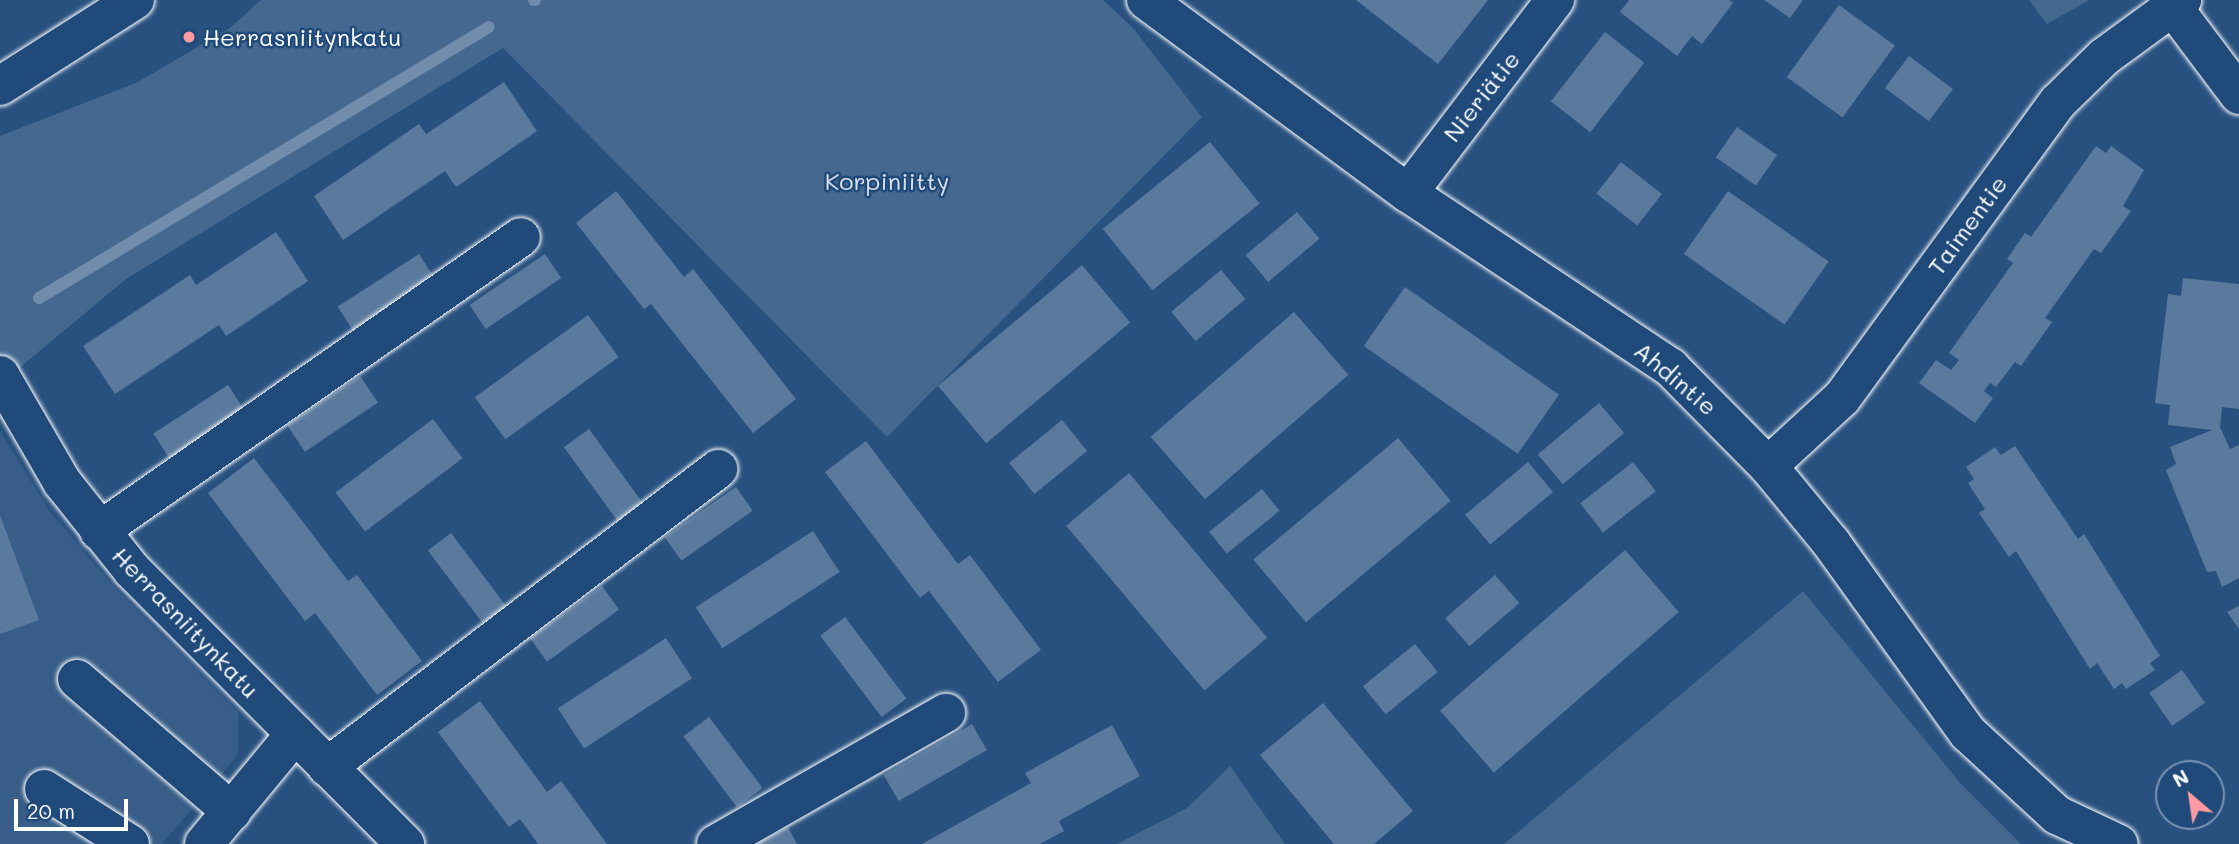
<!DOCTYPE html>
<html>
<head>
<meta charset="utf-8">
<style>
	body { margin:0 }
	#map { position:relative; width:2239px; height:844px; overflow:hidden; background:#28517f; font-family:Mali,sans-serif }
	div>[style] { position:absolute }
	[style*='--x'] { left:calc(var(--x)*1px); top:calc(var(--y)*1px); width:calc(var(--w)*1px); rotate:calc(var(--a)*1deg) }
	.built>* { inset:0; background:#375d88 }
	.green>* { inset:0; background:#446890 }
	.stream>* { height:12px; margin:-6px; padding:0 6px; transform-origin:6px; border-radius:6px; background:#718dab }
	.building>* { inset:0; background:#5a7a9d; transform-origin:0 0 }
	.roads { filter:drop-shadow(0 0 2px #fff) drop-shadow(0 0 2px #fff) }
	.minor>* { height:38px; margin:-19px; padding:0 19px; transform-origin:19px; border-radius:19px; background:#1f4a7a }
	.dots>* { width:19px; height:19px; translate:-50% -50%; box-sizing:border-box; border:4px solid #1f4a7a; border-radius:50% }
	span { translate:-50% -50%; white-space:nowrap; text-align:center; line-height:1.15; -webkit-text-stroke:5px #1f4a7a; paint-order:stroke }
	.poi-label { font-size:24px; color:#fff }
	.left { translate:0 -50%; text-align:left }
	.street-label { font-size:24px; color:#fff }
	.park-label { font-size:24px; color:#dae1e9 }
	.north { position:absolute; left:2155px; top:760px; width:70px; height:70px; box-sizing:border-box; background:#1f4a7a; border:2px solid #7992af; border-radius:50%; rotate:331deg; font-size:19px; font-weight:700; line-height:28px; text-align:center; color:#fff }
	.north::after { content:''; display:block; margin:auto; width:24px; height:32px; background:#ff9aa2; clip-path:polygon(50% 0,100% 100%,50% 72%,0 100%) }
	.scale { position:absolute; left:14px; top:799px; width:114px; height:32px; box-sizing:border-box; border:4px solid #fff; border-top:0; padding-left:9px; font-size:21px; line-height:24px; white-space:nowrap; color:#fff; -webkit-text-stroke:5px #1f4a7a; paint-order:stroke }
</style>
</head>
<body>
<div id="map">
	<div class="built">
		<div style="clip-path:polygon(0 431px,49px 510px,112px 585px,238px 712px,238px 755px,162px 844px,0 844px)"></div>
	</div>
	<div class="green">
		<div style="clip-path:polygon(261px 0,1103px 0,1133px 28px,1202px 117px,887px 437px,503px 48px,126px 279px,0 384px,0 136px,138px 82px,230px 28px)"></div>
		<div style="clip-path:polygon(2029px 0,2089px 0,2047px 24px)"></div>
		<div style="clip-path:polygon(1803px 591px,1961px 784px,2021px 844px,1504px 844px)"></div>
		<div style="clip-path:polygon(1230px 766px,1285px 844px,1117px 844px,1187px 808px)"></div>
	</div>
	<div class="stream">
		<div style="--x:534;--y:0;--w:1;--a:0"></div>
		<div style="--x:39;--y:298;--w:525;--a:-31.06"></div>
	</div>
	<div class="building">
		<div style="clip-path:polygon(1356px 0,1488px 0,1438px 64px)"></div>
		<div style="clip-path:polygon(1629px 0,1729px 0,1733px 3px,1702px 44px,1692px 36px,1677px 56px,1620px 12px)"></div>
		<div style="clip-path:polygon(1764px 0,1803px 0,1790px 18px)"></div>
		<div style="left:1839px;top:5px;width:69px;height:89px;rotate:36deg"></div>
		<div style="left:1605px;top:32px;width:50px;height:88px;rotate:38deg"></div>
		<div style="left:1909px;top:56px;width:55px;height:40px;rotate:37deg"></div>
		<div style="clip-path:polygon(504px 82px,537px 131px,456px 187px,445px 171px,343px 240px,314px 196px,419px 124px,426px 134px)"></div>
		<div style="left:1737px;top:127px;width:49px;height:37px;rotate:35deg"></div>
		<div style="left:1210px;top:142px;width:79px;height:138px;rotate:51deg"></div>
		<div style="clip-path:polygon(2096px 146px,2106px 153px,2111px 146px,2144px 170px,2123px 206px,2131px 211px,2101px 253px,2094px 249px,2045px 318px,2052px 322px,2021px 366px,2015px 362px,1996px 387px,1990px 383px,1984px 391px,1993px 398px,1975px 423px,1919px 383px,1936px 360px,1951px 370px,1959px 360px,1949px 353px,2013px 263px,2007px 259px,2025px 233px,2031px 237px)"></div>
		<div style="left:1621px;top:162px;width:52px;height:40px;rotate:38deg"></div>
		<div style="clip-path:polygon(616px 191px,684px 277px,693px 269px,796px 399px,753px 433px,651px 304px,644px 309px,576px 223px)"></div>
		<div style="left:1728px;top:191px;width:123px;height:77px;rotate:35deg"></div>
		<div style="left:1297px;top:212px;width:35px;height:67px;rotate:50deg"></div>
		<div style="clip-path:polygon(276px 232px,308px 281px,226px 336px,219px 325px,115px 394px,83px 346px,190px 275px,196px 285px)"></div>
		<div style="left:419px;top:254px;width:30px;height:97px;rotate:57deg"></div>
		<div style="left:545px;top:254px;width:29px;height:91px;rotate:56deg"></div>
		<div style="left:1082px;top:265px;width:75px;height:188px;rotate:50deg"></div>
		<div style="left:1221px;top:270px;width:38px;height:65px;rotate:50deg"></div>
		<div style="clip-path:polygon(2183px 278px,2239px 284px,2239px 409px,2222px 407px,2220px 427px,2230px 449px,2239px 445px,2239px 578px,2222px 587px,2216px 571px,2207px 572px,2166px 470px,2176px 464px,2170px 447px,2212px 430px,2168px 425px,2170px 405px,2155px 403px,2168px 294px,2181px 296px)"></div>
		<div style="left:1405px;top:287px;width:188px;height:72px;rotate:35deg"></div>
		<div style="left:1294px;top:312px;width:83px;height:190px;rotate:49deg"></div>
		<div style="left:588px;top:315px;width:52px;height:140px;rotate:54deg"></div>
		<div style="left:360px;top:376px;width:32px;height:88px;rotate:56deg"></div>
		<div style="left:228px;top:385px;width:30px;height:89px;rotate:57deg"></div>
		<div style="left:1599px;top:403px;width:39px;height:80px;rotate:50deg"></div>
		<div style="left:433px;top:419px;width:49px;height:122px;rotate:53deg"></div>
		<div style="left:1062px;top:420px;width:40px;height:68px;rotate:51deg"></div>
		<div style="left:589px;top:429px;width:94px;height:31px;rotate:54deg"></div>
		<div style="left:1398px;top:438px;width:82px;height:189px;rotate:50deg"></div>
		<div style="clip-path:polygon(866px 441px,958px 564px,970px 555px,1041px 650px,998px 682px,929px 591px,920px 598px,825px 472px)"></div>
		<div style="clip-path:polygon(2015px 446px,2078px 539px,2084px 534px,2160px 656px,2150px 663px,2155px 670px,2126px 689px,2122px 683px,2114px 689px,2097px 663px,2090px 669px,2016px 551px,2009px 557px,1979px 513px,1985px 509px,1968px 483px,1974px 479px,1966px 467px,1995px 447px,2001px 455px)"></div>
		<div style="clip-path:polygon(254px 458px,348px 581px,357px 575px,422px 661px,377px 695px,315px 613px,305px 621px,208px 493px)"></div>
		<div style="left:1528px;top:462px;width:39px;height:82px;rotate:50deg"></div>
		<div style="left:1633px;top:462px;width:37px;height:67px;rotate:52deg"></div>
		<div style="left:1129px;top:473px;width:215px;height:82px;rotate:50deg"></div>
		<div style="left:736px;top:487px;width:29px;height:87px;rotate:55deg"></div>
		<div style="left:1262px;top:489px;width:28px;height:68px;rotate:51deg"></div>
		<div style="clip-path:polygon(0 515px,39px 620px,0 634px)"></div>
		<div style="left:813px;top:531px;width:49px;height:140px;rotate:57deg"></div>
		<div style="left:451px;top:533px;width:94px;height:29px;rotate:53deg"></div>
		<div style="left:1625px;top:550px;width:82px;height:245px;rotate:49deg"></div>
		<div style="left:1495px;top:575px;width:37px;height:66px;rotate:49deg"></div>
		<div style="left:602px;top:586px;width:29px;height:89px;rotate:54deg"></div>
		<div style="clip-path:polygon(2239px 606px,2239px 629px,2227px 612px)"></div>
		<div style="left:845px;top:617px;width:102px;height:31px;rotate:53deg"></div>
		<div style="left:666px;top:638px;width:48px;height:129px;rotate:57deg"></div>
		<div style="left:1415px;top:644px;width:36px;height:67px;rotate:51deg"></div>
		<div style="left:2182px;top:670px;width:40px;height:40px;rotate:55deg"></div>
		<div style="clip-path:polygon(480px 701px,547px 792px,561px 781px,607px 844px,538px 844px,520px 819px,509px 827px,438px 732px)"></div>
		<div style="clip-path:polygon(1323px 703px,1413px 811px,1374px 844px,1334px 844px,1260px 755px)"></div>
		<div style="left:709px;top:717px;width:89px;height:32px;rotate:53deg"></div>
		<div style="left:972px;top:724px;width:30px;height:102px;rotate:60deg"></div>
		<div style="clip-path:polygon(1112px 725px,1140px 776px,1059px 821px,1064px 831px,1040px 844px,922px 844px,1031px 783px,1025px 773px)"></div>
		<div style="clip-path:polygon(788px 827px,797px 844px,757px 844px)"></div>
	</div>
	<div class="roads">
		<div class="minor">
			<div style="--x:1146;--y:0;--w:325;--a:36.4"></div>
			<div style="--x:1408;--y:193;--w:315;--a:33.6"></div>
			<div style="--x:1670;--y:367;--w:139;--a:45.3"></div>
			<div style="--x:1768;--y:466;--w:101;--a:50.6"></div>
			<div style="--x:1832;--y:544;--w:233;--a:54.3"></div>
			<div style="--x:1968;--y:733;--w:121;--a:42.7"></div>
			<div style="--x:2057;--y:815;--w:68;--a:25.1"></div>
			<div style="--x:2173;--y:7;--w:110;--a:53.1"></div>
			<div style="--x:0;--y:86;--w:160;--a:-32.5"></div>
			<div style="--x:1408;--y:193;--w:243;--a:-52.7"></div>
			<div style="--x:0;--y:375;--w:124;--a:59.9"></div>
			<div style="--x:62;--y:482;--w:112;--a:51.5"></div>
			<div style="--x:132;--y:570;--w:387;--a:45.1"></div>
			<div style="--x:1768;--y:466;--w:100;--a:-42.6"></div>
			<div style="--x:1842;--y:398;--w:366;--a:-53.9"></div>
			<div style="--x:2058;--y:102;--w:64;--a:-44.4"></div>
			<div style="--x:2104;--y:57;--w:97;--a:-36.2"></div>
			<div style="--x:99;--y:531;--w:514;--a:-34.86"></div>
			<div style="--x:77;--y:679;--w:204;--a:40.6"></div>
			<div style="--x:327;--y:767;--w:492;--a:-37.3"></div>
			<div style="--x:44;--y:789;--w:102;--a:32.6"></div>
			<div style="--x:204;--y:844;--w:143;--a:-50.4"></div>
			<div style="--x:716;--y:844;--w:265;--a:-29.7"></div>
		</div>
	</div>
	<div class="dots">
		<div style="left:189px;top:37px;background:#ff9aa2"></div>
	</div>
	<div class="poi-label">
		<span class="left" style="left:203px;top:37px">Herrasniitynkatu</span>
	</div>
	<div class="street-label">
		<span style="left:1481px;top:96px;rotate:-52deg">Nieriätie</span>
		<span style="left:1967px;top:225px;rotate:-54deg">Taimentie</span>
		<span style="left:1676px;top:378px;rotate:40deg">Ahdintie</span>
		<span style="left:186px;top:622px;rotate:46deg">Herrasniitynkatu</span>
	</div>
	<div class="park-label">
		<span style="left:887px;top:181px">Korpiniitty</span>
	</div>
	<div class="north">N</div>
	<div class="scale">20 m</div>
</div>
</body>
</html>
